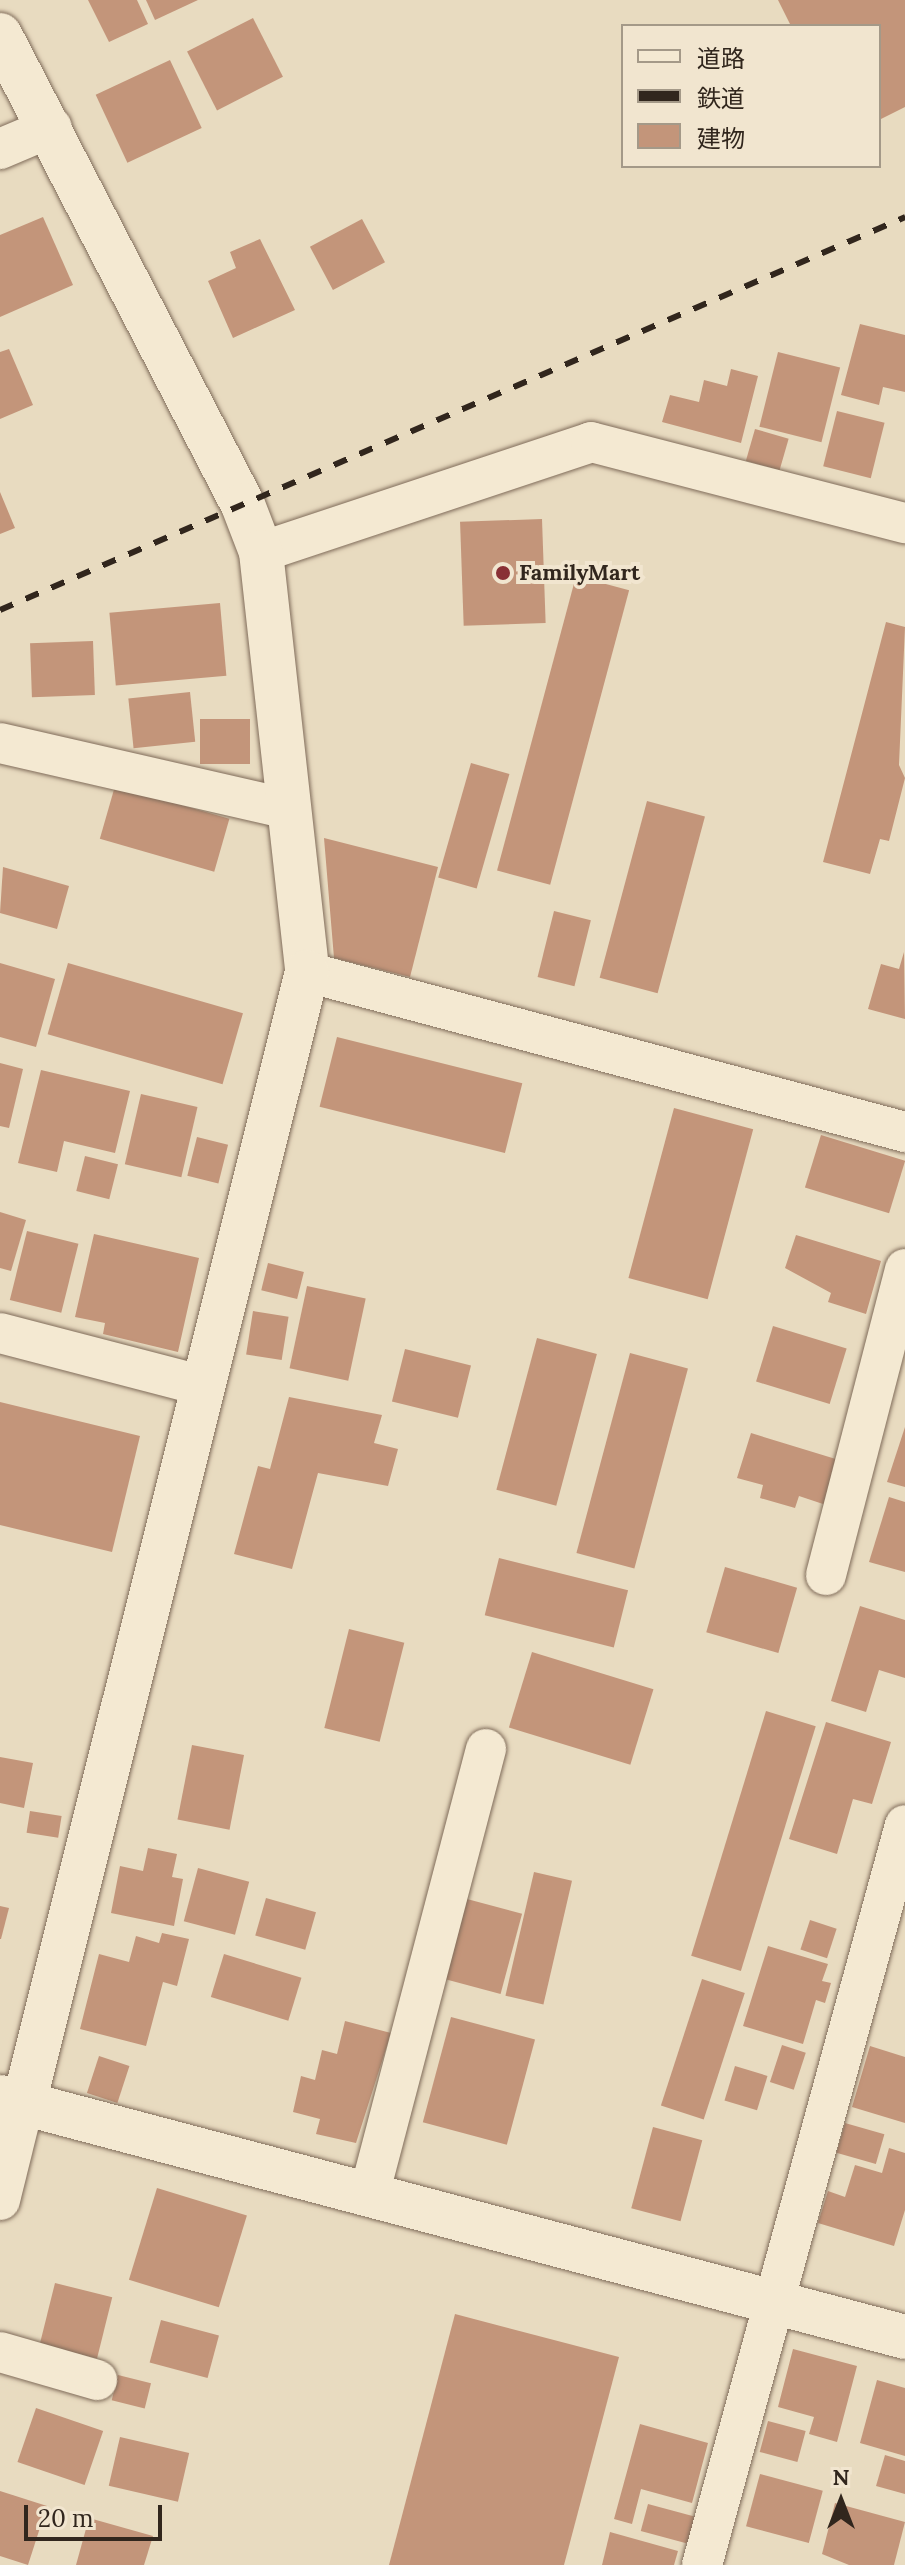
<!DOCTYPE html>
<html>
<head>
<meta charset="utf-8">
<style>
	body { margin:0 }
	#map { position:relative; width:905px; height:2565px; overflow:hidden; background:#e8dbc0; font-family:Lora,"Noto Sans JP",serif }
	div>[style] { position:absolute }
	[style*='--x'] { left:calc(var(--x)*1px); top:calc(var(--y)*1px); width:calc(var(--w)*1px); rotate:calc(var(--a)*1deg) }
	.building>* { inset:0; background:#c3957a; transform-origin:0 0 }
	.roads { filter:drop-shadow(0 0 2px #806c5a) drop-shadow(0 0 2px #806c5a) }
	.street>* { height:40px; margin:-20px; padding:0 20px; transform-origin:20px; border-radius:20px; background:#f4e9d2 }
	.secondary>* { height:44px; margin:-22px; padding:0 22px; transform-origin:22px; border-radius:22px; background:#f4e9d2 }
	.rail>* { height:6px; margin-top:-3px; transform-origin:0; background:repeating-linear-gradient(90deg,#31261d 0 14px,transparent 0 28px) }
	.dots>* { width:22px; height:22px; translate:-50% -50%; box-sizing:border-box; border:4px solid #f1e5cf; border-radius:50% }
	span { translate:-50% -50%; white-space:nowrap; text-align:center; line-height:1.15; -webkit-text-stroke:8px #f1e5cf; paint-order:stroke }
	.poi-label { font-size:22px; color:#31261d; font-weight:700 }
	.left { translate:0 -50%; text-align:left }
	.legend { position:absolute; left:621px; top:24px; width:260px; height:144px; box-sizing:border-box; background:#f1e5cf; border:2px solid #a49988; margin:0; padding:10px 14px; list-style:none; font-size:24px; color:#31261d }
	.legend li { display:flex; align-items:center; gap:16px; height:40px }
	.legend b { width:40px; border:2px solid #a49988 }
	.north { position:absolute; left:801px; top:2461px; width:80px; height:80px; -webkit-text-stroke:6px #f1e5cf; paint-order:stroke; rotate:0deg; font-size:22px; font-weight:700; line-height:32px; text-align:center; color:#31261d }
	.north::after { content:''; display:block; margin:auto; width:28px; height:36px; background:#31261d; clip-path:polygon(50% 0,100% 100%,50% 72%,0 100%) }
	.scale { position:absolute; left:24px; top:2505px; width:138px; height:36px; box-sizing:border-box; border:4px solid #31261d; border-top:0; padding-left:10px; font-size:24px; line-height:28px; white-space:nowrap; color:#31261d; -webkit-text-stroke:6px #f1e5cf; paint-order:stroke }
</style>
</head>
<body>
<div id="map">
	<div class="building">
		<div style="clip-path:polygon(88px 0,137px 0,148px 24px,109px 42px)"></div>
		<div style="clip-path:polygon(146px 0,198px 0,155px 20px)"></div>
		<div style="clip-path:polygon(778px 0,905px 0,905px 107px,879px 120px,879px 26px,791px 26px)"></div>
		<div style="left:253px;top:18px;width:66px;height:74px;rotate:63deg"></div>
		<div style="left:170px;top:60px;width:75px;height:82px;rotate:65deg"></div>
		<div style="clip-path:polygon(43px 217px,73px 285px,0 317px,0 235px)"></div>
		<div style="left:362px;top:219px;width:49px;height:59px;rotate:62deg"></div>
		<div style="clip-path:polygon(260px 239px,295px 310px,233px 338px,208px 281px,236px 268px,230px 252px)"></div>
		<div style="clip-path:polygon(860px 324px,905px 335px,905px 392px,883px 387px,879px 405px,841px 395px)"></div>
		<div style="clip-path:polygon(9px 349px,33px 405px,0 419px,0 352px)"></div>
		<div style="left:778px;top:352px;width:64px;height:77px;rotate:14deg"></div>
		<div style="clip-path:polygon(731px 369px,758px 376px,741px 443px,662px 422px,670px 395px,699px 402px,704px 380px,727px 386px)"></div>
		<div style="left:837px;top:411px;width:49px;height:57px;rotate:14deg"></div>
		<div style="left:755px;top:429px;width:35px;height:33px;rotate:16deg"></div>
		<div style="clip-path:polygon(0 492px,15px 528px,0 534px)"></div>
		<div style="left:542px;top:519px;width:104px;height:82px;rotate:88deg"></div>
		<div style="left:576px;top:576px;width:55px;height:305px;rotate:15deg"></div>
		<div style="left:220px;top:603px;width:73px;height:111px;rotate:85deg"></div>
		<div style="clip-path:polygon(886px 622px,905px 627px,899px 765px,905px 778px,889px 841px,880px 839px,870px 874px,823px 862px)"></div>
		<div style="left:93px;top:641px;width:54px;height:63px;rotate:88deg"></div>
		<div style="left:190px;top:692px;width:50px;height:62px;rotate:84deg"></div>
		<div style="left:200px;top:719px;width:50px;height:45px"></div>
		<div style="left:471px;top:763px;width:40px;height:119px;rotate:16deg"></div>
		<div style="left:115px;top:786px;width:119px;height:55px;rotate:16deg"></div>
		<div style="left:647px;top:801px;width:60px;height:183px;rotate:15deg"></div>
		<div style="clip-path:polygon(324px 838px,438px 867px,410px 977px,334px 958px)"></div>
		<div style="clip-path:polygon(3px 867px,69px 886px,57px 929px,0 913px)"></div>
		<div style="left:554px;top:911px;width:38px;height:68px;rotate:14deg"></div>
		<div style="clip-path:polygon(904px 952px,905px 1019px,868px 1009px,881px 964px,899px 969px)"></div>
		<div style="clip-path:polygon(0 963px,55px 979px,36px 1047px,0 1037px)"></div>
		<div style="left:68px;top:963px;width:182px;height:74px;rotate:16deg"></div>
		<div style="left:337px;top:1037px;width:191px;height:72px;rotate:14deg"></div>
		<div style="clip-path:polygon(0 1063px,23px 1069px,9px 1128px,0 1126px)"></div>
		<div style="clip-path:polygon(41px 1070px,130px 1091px,115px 1153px,64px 1141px,57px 1172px,18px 1163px)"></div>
		<div style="left:141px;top:1094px;width:58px;height:72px;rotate:13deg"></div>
		<div style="left:674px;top:1108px;width:82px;height:176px;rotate:15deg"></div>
		<div style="left:821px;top:1135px;width:88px;height:55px;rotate:17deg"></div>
		<div style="left:197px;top:1137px;width:32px;height:40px;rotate:14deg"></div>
		<div style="left:85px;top:1156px;width:34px;height:36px;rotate:14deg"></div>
		<div style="clip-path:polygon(0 1212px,26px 1220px,11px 1271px,0 1268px)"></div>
		<div style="left:27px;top:1231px;width:53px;height:71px;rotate:14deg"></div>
		<div style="clip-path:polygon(94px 1234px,199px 1258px,178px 1352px,103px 1334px,105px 1323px,75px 1317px)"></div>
		<div style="clip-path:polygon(796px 1235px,881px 1261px,866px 1314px,828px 1302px,831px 1293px,785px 1268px)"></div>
		<div style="left:268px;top:1263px;width:37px;height:28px;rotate:14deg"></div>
		<div style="left:307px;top:1286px;width:60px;height:84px;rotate:12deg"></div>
		<div style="left:253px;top:1311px;width:36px;height:44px;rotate:9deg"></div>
		<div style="left:773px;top:1326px;width:77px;height:58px;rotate:17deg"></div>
		<div style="left:537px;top:1338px;width:62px;height:157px;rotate:15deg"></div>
		<div style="left:405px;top:1349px;width:68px;height:54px;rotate:14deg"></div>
		<div style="left:630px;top:1353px;width:60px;height:207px;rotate:15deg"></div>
		<div style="clip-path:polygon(289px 1397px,382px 1415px,374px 1443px,398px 1449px,388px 1486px,318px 1473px,292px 1569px,234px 1554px,258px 1466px,270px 1469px)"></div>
		<div style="clip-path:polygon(0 1402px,140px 1436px,112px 1552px,0 1525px)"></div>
		<div style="clip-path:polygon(905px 1427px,905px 1487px,887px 1482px)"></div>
		<div style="clip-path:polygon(751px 1433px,839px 1460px,826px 1505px,799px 1496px,795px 1508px,760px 1498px,763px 1485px,737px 1478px)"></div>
		<div style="clip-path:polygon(889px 1497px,905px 1502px,905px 1572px,869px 1562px)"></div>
		<div style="left:499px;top:1558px;width:133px;height:59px;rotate:14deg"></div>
		<div style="left:725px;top:1567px;width:75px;height:68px;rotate:16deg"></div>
		<div style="clip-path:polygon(860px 1606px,905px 1620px,905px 1678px,879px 1670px,866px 1712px,831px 1701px)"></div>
		<div style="left:349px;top:1629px;width:57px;height:102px;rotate:14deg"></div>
		<div style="left:532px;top:1652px;width:127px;height:79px;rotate:17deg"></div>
		<div style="left:766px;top:1711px;width:52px;height:256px;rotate:17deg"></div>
		<div style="clip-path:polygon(826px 1722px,891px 1742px,872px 1804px,853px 1799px,837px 1854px,789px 1839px)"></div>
		<div style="left:192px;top:1745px;width:53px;height:76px;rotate:11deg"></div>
		<div style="clip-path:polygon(0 1757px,33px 1763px,24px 1808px,0 1803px)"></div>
		<div style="left:30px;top:1811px;width:32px;height:22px;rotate:9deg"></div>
		<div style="clip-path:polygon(148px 1848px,177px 1854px,172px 1877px,183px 1879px,174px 1926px,111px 1913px,120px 1866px,143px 1871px)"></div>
		<div style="left:198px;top:1868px;width:53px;height:55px;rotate:15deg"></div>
		<div style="left:534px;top:1872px;width:39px;height:127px;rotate:13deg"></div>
		<div style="left:266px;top:1898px;width:52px;height:39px;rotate:16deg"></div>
		<div style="left:467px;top:1899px;width:57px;height:83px;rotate:15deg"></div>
		<div style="clip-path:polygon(0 1906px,9px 1908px,1px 1939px,0 1939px)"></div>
		<div style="left:810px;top:1920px;width:28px;height:31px;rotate:18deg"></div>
		<div style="clip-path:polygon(162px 1933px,189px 1939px,177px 1986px,163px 1982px,146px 2046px,80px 2029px,99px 1954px,129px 1962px,136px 1936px,159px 1943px)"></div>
		<div style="clip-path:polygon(768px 1946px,828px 1964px,822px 1981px,831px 1983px,825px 2003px,816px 2000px,803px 2044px,743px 2026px)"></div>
		<div style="left:224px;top:1954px;width:81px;height:45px;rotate:17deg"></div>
		<div style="left:702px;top:1979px;width:45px;height:133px;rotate:18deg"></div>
		<div style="left:451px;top:2017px;width:87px;height:109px;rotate:15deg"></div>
		<div style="clip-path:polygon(345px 2021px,391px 2033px,356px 2143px,316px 2134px,320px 2119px,293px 2112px,301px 2076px,315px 2080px,322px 2050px,337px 2054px)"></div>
		<div style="left:782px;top:2045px;width:25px;height:39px;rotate:18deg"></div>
		<div style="clip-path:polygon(870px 2046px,905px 2057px,905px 2123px,852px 2107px)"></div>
		<div style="left:99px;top:2056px;width:32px;height:39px;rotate:18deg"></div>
		<div style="left:735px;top:2066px;width:34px;height:36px;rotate:17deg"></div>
		<div style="left:845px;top:2123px;width:41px;height:31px;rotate:16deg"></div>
		<div style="left:653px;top:2127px;width:51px;height:84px;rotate:15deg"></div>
		<div style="clip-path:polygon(889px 2148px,905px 2153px,905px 2210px,894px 2246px,818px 2223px,828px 2191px,845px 2197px,855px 2165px,882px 2173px)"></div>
		<div style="left:157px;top:2188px;width:94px;height:96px;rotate:17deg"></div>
		<div style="left:55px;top:2283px;width:59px;height:63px;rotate:14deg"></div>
		<div style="clip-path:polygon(455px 2314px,619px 2357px,564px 2565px,389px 2565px)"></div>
		<div style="left:161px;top:2320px;width:60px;height:44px;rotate:15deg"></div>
		<div style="clip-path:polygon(793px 2349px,857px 2366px,837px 2442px,809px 2434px,814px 2417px,778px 2407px)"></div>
		<div style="left:118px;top:2375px;width:34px;height:26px;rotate:14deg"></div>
		<div style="clip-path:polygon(877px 2380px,905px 2388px,905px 2456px,860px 2443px)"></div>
		<div style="left:36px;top:2408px;width:71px;height:57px;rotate:19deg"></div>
		<div style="left:768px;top:2421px;width:39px;height:32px;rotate:15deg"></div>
		<div style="clip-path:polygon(640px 2424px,708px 2443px,692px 2503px,641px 2489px,632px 2524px,614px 2519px)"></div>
		<div style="left:120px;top:2437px;width:71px;height:50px;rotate:13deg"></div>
		<div style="clip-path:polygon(885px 2455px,905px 2461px,905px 2494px,876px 2486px)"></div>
		<div style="left:760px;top:2474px;width:65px;height:54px;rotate:15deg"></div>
		<div style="clip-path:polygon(0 2491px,47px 2506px,28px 2565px,0 2556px)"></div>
		<div style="clip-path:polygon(835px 2503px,905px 2522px,894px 2565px,849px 2565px,822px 2554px)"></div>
		<div style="left:648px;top:2504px;width:50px;height:28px;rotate:15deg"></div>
		<div style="clip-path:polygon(89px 2518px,153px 2536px,144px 2565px,76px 2565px)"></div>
		<div style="clip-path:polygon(610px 2532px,678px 2551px,674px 2565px,602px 2565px)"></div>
	</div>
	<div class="roads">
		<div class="street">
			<div style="--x:0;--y:149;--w:56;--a:-22.9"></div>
			<div style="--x:261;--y:552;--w:348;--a:-18.4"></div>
			<div style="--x:591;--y:442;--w:324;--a:14.5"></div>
			<div style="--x:0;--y:743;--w:296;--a:12.9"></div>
			<div style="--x:307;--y:972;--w:619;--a:14.98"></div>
			<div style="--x:0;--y:1333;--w:210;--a:14.6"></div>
			<div style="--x:826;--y:1575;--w:316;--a:-75.5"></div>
			<div style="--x:369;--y:2195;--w:461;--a:-75.3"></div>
			<div style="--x:0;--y:2200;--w:100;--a:-76.1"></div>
			<div style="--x:0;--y:2352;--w:101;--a:16.1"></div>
			<div style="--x:702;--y:2565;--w:767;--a:-74.66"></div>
		</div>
		<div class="secondary">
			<div style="--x:0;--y:35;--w:529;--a:62.66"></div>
			<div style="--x:243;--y:505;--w:50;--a:69"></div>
			<div style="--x:261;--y:552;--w:423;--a:83.7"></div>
			<div style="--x:307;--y:972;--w:1166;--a:104.05"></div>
			<div style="--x:0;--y:2097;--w:936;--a:14.85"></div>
		</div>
	</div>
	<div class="rail">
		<div style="--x:0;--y:610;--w:987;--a:-23.47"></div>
	</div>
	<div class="dots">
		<div style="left:503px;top:573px;background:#893035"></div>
	</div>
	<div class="poi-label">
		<span class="left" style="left:519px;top:573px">FamilyMart</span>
	</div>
	<ul class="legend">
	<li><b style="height:10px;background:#f4e9d2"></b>道路</li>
	<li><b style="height:10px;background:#31261d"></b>鉄道</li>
	<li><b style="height:22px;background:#c3957a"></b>建物</li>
	</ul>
	<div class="north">N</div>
	<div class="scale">20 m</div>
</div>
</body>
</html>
